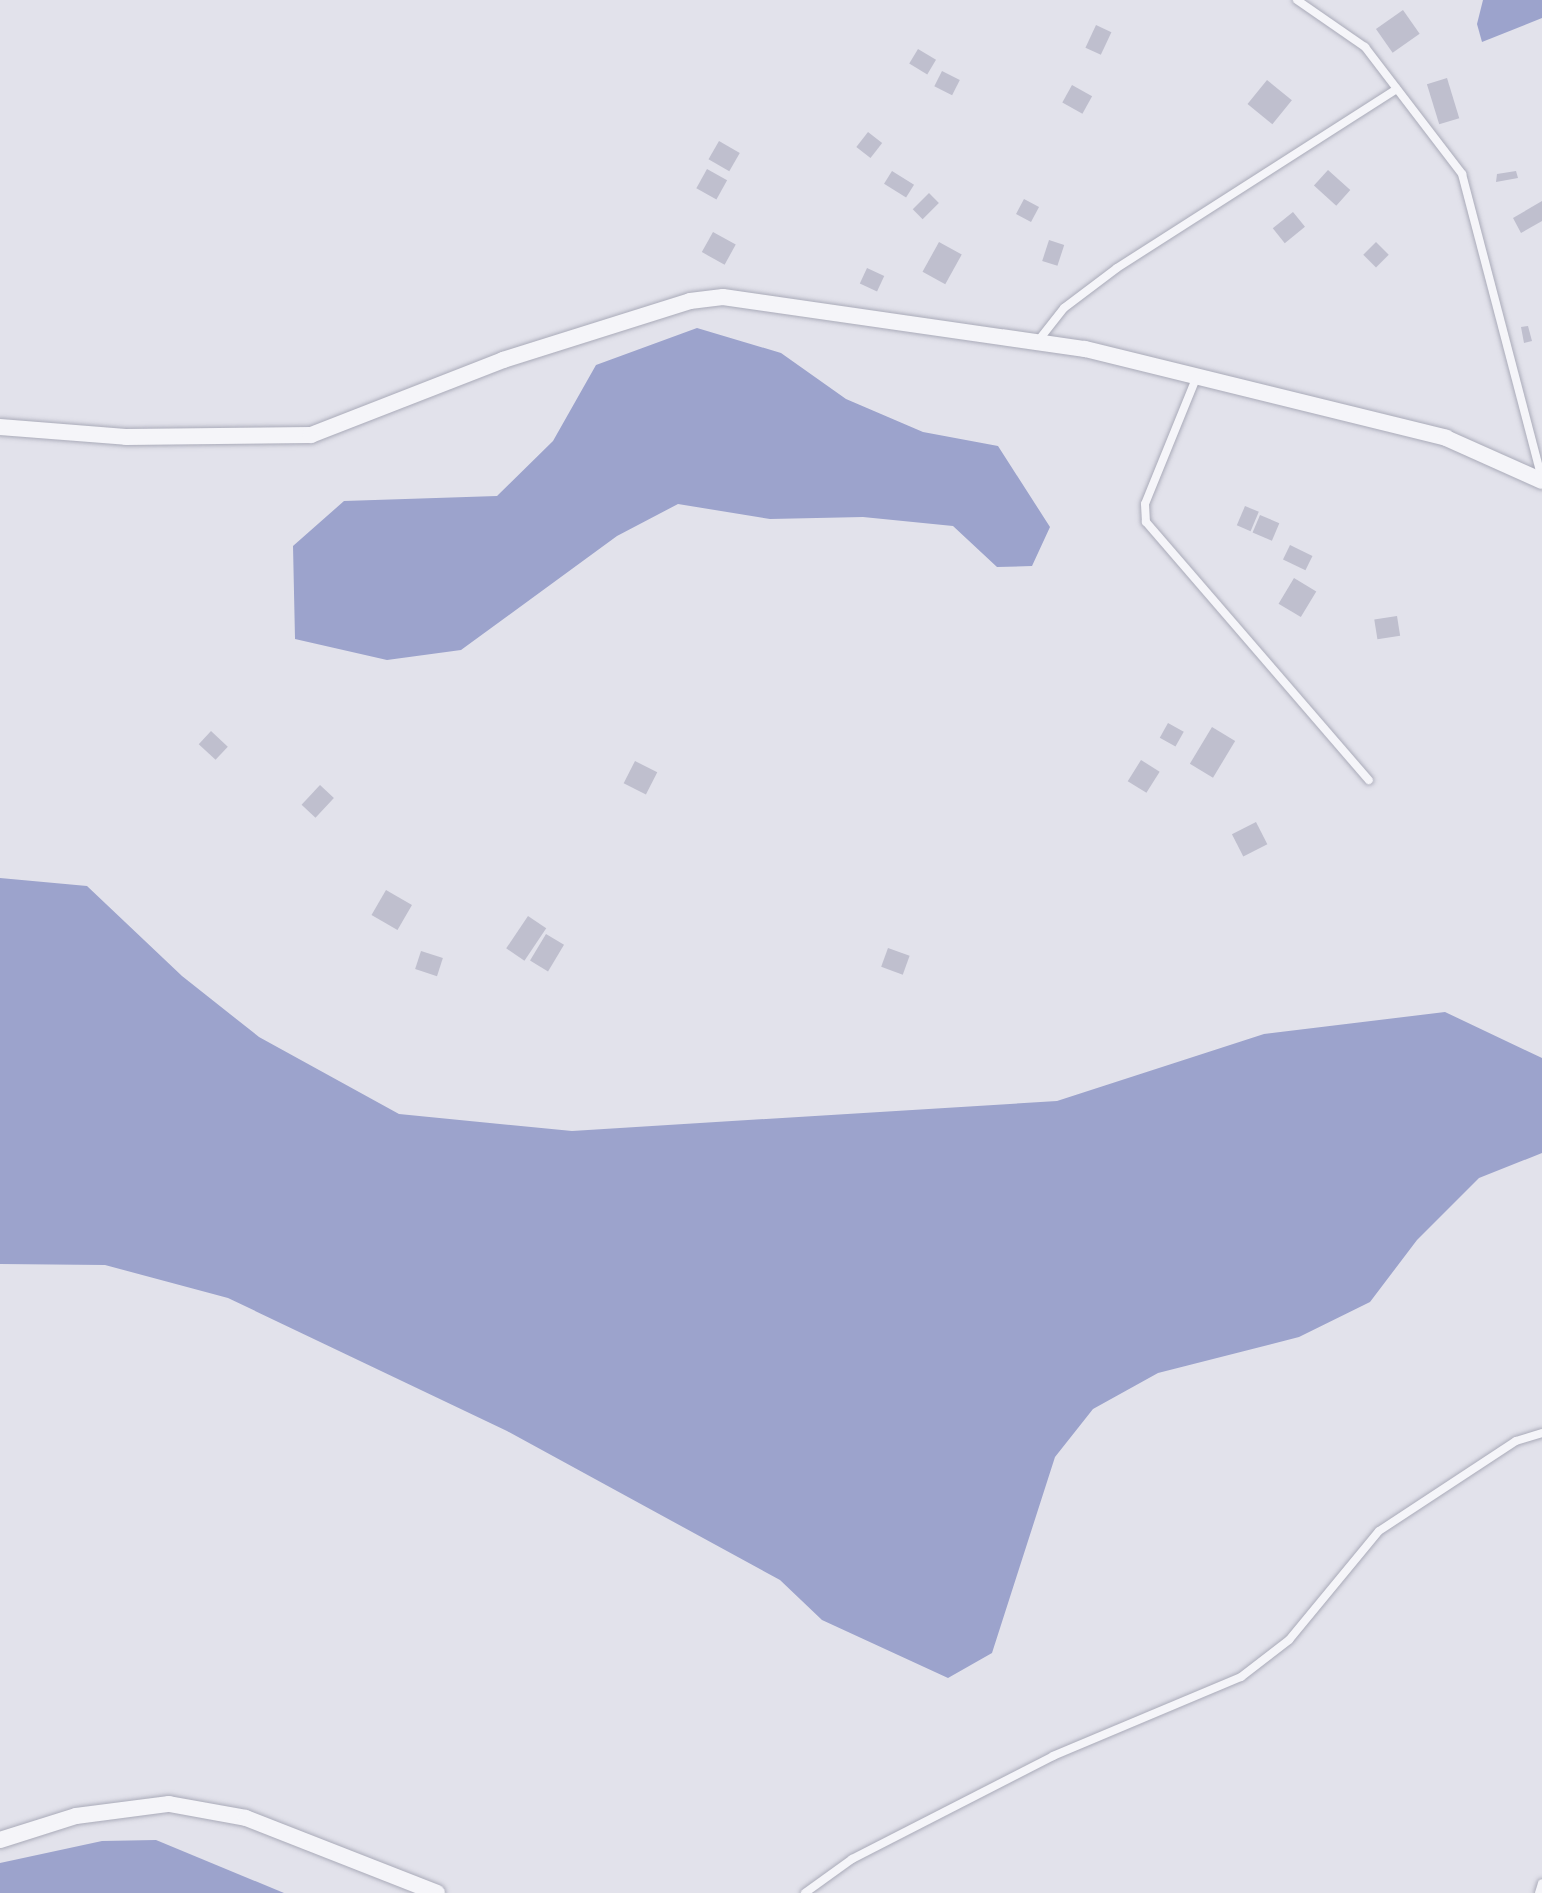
<!DOCTYPE html>
<html>
<head>
<meta charset="utf-8">
<style>
	body { margin:0 }
	#map { position:relative; width:1542px; height:1893px; overflow:hidden; background:#e2e2eb; font-family:Cabin,sans-serif }
	div>[style] { position:absolute }
	[style*='--x'] { left:calc(var(--x)*1px); top:calc(var(--y)*1px); width:calc(var(--w)*1px); rotate:calc(var(--a)*1deg) }
	.water>* { inset:0; background:#9ca3cc }
	.building>* { inset:0; background:#bfbfce; transform-origin:0 0 }
	.roads { filter:drop-shadow(0 0 2px #aaabb9) drop-shadow(0 0 2px #aaabb9) }
	.service>* { height:8px; margin:-4px; padding:0 4px; transform-origin:4px; border-radius:4px; background:#f5f5f9 }
	.minor>* { height:16px; margin:-8px; padding:0 8px; transform-origin:8px; border-radius:8px; background:#f5f5f9 }
	span { translate:-50% -50%; white-space:nowrap; text-align:center; line-height:1.15; -webkit-text-stroke:5px #f2f2f8; paint-order:stroke }
</style>
</head>
<body>
<div id="map">
	<div class="water">
		<div style="clip-path:polygon(1483px 0,1542px 0,1542px 18px,1482px 42px,1477px 24px)"></div>
		<div style="clip-path:polygon(697px 328px,781px 353px,846px 399px,923px 432px,998px 446px,1050px 527px,1032px 566px,997px 567px,953px 526px,863px 517px,770px 519px,678px 504px,617px 536px,461px 650px,387px 660px,295px 639px,293px 546px,344px 501px,497px 496px,553px 441px,596px 365px)"></div>
		<div style="clip-path:polygon(0 878px,87px 886px,182px 976px,259px 1037px,399px 1114px,572px 1131px,1057px 1101px,1264px 1034px,1445px 1012px,1542px 1058px,1542px 1153px,1479px 1178px,1417px 1240px,1370px 1302px,1299px 1337px,1158px 1373px,1093px 1409px,1055px 1457px,992px 1653px,948px 1678px,822px 1620px,780px 1580px,507px 1431px,228px 1298px,105px 1265px,0 1264px)"></div>
		<div style="clip-path:polygon(156px 1840px,284px 1893px,0 1893px,0 1863px,102px 1841px)"></div>
	</div>
	<div class="building">
		<div style="left:1403px;top:10px;width:29px;height:33px;rotate:55deg"></div>
		<div style="left:1096px;top:25px;width:17px;height:25px;rotate:25deg"></div>
		<div style="left:918px;top:49px;width:21px;height:17px;rotate:31deg"></div>
		<div style="left:942px;top:71px;width:20px;height:17px;rotate:27deg"></div>
		<div style="left:1447px;top:78px;width:42px;height:21px;rotate:73deg"></div>
		<div style="left:1267px;top:80px;width:32px;height:31px;rotate:39deg"></div>
		<div style="left:1072px;top:85px;width:23px;height:20px;rotate:29deg"></div>
		<div style="left:868px;top:132px;width:18px;height:19px;rotate:38deg"></div>
		<div style="left:719px;top:141px;width:24px;height:21px;rotate:30deg"></div>
		<div style="left:707px;top:169px;width:23px;height:22px;rotate:29deg"></div>
		<div style="left:1328px;top:170px;width:30px;height:21px;rotate:42deg"></div>
		<div style="left:892px;top:171px;width:26px;height:15px;rotate:32deg"></div>
		<div style="clip-path:polygon(1516px 171px,1518px 178px,1496px 182px,1497px 174px)"></div>
		<div style="left:929px;top:193px;width:14px;height:23px;rotate:45deg"></div>
		<div style="left:1024px;top:199px;width:17px;height:17px;rotate:28deg"></div>
		<div style="clip-path:polygon(1542px 201px,1542px 221px,1521px 233px,1513px 218px)"></div>
		<div style="left:1293px;top:212px;width:19px;height:26px;rotate:51deg"></div>
		<div style="left:713px;top:232px;width:26px;height:23px;rotate:29deg"></div>
		<div style="left:1049px;top:240px;width:16px;height:22px;rotate:18deg"></div>
		<div style="left:939px;top:242px;width:26px;height:34px;rotate:29deg"></div>
		<div style="left:1376px;top:242px;width:18px;height:18px;rotate:45deg"></div>
		<div style="left:867px;top:268px;width:19px;height:17px;rotate:25deg"></div>
		<div style="clip-path:polygon(1528px 326px,1532px 341px,1524px 343px,1521px 327px)"></div>
		<div style="left:1245px;top:506px;width:15px;height:21px;rotate:23deg"></div>
		<div style="left:1260px;top:515px;width:21px;height:19px;rotate:23deg"></div>
		<div style="left:1290px;top:545px;width:25px;height:16px;rotate:26deg"></div>
		<div style="left:1294px;top:578px;width:26px;height:30px;rotate:31deg"></div>
		<div style="left:1397px;top:616px;width:20px;height:23px;rotate:81deg"></div>
		<div style="left:1168px;top:723px;width:18px;height:17px;rotate:29deg"></div>
		<div style="left:1212px;top:727px;width:27px;height:43px;rotate:31deg"></div>
		<div style="left:211px;top:731px;width:23px;height:18px;rotate:43deg"></div>
		<div style="left:1141px;top:760px;width:22px;height:25px;rotate:32deg"></div>
		<div style="left:635px;top:761px;width:25px;height:25px;rotate:27deg"></div>
		<div style="left:320px;top:785px;width:19px;height:27px;rotate:43deg"></div>
		<div style="left:1256px;top:822px;width:25px;height:27px;rotate:63deg"></div>
		<div style="left:386px;top:890px;width:30px;height:29px;rotate:30deg"></div>
		<div style="left:528px;top:916px;width:22px;height:39px;rotate:34deg"></div>
		<div style="left:546px;top:934px;width:21px;height:31px;rotate:31deg"></div>
		<div style="left:888px;top:948px;width:23px;height:20px;rotate:20deg"></div>
		<div style="left:421px;top:951px;width:23px;height:19px;rotate:18deg"></div>
	</div>
	<div class="roads">
		<div class="service">
			<div style="--x:1297;--y:0;--w:83;--a:34.7"></div>
			<div style="--x:1365;--y:47;--w:160;--a:52.6"></div>
			<div style="--x:1462;--y:174;--w:314;--a:75.3"></div>
			<div style="--x:1038;--y:341;--w:42;--a:-51.8"></div>
			<div style="--x:1064;--y:308;--w:66;--a:-37"></div>
			<div style="--x:1117;--y:268;--w:332;--a:-32.6"></div>
			<div style="--x:1197;--y:376;--w:138;--a:112.1"></div>
			<div style="--x:1145;--y:504;--w:18;--a:87"></div>
			<div style="--x:1146;--y:522;--w:341;--a:49.2"></div>
			<div style="--x:805;--y:1893;--w:58;--a:-35.9"></div>
			<div style="--x:852;--y:1859;--w:226;--a:-27.1"></div>
			<div style="--x:1053;--y:1756;--w:204;--a:-22.8"></div>
			<div style="--x:1241;--y:1677;--w:61;--a:-37.6"></div>
			<div style="--x:1289;--y:1640;--w:141;--a:-50.5"></div>
			<div style="--x:1379;--y:1531;--w:164;--a:-33.3"></div>
			<div style="--x:1516;--y:1441;--w:27;--a:-17"></div>
			<div style="--x:1539;--y:1893;--w:10;--a:-73"></div>
		</div>
		<div class="minor">
			<div style="--x:0;--y:427;--w:126;--a:4.5"></div>
			<div style="--x:126;--y:437;--w:185;--a:-0.6"></div>
			<div style="--x:311;--y:435;--w:206;--a:-21.3"></div>
			<div style="--x:503;--y:360;--w:196;--a:-17.5"></div>
			<div style="--x:690;--y:301;--w:33;--a:-7"></div>
			<div style="--x:723;--y:297;--w:366;--a:8.2"></div>
			<div style="--x:1085;--y:349;--w:372;--a:13.8"></div>
			<div style="--x:1446;--y:438;--w:105;--a:24.1"></div>
			<div style="--x:0;--y:1840;--w:80;--a:-17.5"></div>
			<div style="--x:76;--y:1816;--w:94;--a:-7.4"></div>
			<div style="--x:169;--y:1804;--w:78;--a:10.3"></div>
			<div style="--x:246;--y:1818;--w:205;--a:21.4"></div>
		</div>
	</div>
</div>
</body>
</html>
